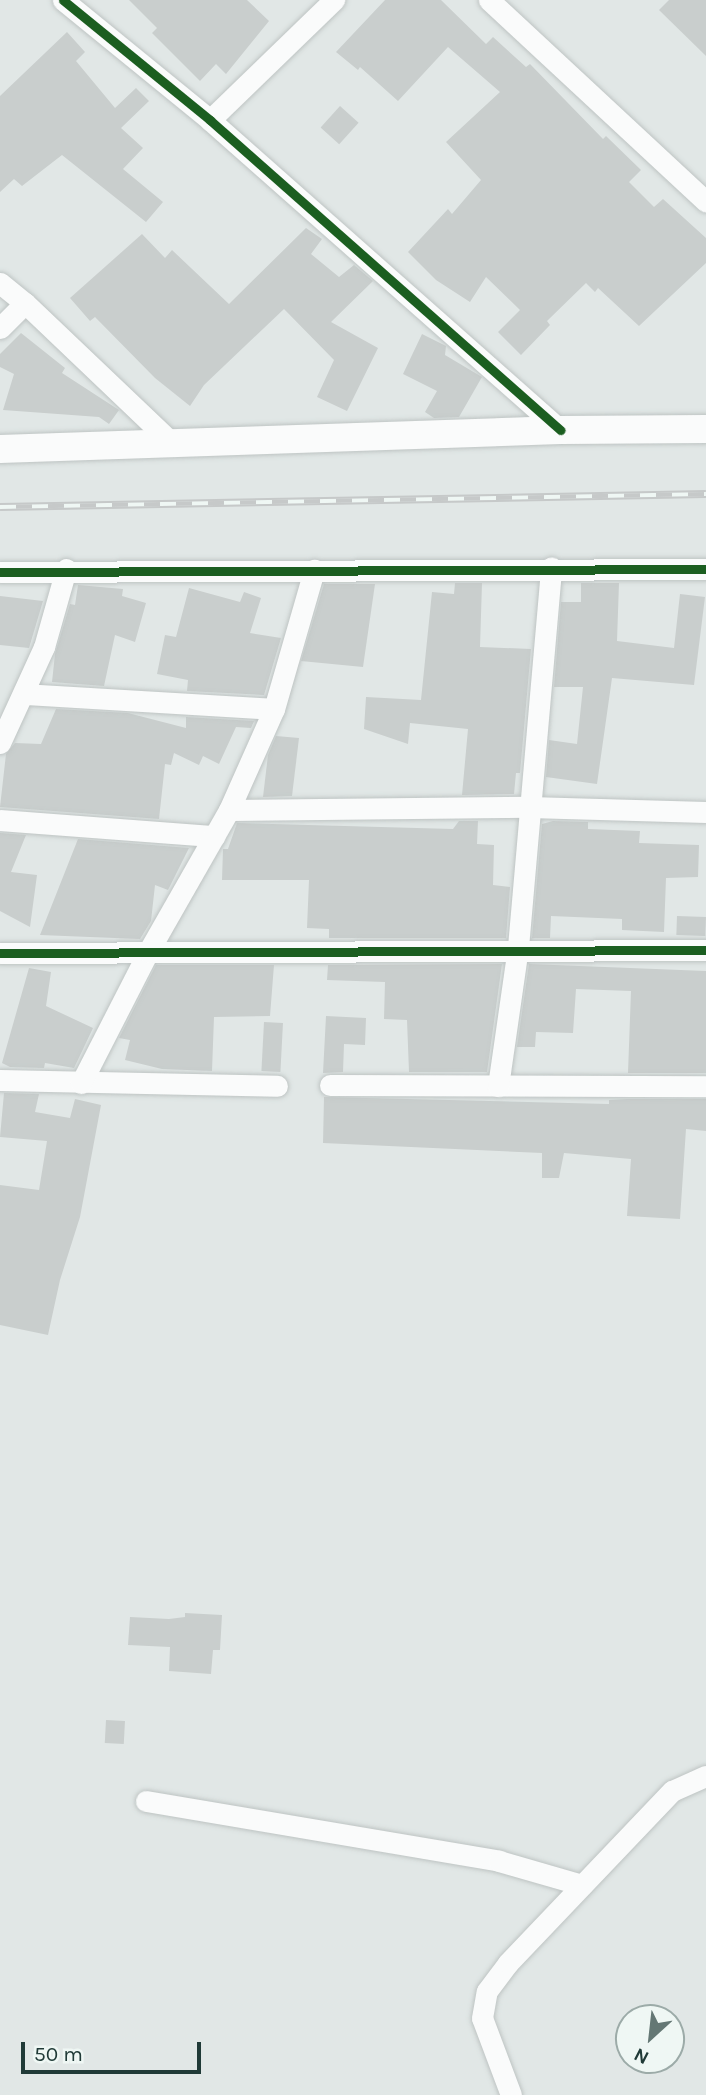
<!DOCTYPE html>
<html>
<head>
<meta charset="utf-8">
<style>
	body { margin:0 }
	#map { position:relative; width:706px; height:2095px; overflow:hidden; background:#e1e7e6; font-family:Karla,sans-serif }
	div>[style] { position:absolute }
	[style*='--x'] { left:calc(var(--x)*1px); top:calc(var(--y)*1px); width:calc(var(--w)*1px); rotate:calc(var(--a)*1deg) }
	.building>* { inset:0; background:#c9cecd; transform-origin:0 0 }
	.roads { filter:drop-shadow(0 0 2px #bec4c3) drop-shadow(0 0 2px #bec4c3) }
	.minor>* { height:21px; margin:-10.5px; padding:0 10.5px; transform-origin:10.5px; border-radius:10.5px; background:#fafbfb }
	.secondary>* { height:28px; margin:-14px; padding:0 14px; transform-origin:14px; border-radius:14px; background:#fafbfb }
	.rail>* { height:8px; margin-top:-4px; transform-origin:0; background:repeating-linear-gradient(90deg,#eff7f4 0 16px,#c6c9c9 0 32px); box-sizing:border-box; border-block:2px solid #c6c9c9 }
	.cycleway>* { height:9px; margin:-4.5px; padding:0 4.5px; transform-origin:4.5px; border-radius:4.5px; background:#1b5e20 }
	span { translate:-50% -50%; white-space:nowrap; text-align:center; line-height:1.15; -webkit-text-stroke:7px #eff7f4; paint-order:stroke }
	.north { position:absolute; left:615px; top:2004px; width:70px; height:70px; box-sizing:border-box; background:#eff7f4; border:2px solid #9caba8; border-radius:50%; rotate:207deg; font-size:19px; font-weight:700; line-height:28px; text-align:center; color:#203a37 }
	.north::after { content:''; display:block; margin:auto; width:24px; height:32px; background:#647774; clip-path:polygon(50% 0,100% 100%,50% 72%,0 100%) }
	.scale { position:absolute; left:21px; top:2042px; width:180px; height:32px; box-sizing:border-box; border:4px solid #203a37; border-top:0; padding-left:9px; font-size:21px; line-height:24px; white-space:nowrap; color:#203a37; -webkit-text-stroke:5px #eff7f4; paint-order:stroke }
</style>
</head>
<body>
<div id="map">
	<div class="building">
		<div style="clip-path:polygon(129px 0,247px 0,269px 21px,226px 74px,216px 64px,200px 81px,152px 33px,157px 28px)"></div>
		<div style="clip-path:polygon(385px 0,441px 0,486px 44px,493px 37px,526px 67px,530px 64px,603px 139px,606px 136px,641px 170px,629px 182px,654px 207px,663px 199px,706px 238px,706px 263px,639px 326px,598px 288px,595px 292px,586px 283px,547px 321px,550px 325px,521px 355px,498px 332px,520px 310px,486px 277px,470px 302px,436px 280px,408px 252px,448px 209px,452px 214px,481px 180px,446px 142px,500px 92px,448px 47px,398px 101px,360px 67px,358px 70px,336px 52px)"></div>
		<div style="clip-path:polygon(669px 0,706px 0,706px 56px,659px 10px)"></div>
		<div style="clip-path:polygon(67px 32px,85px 52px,76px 61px,115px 108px,136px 88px,149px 101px,121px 128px,143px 148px,123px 169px,163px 202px,146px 222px,62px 155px,22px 186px,14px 179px,0 192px,0 96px)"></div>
		<div style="left:340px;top:106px;width:25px;height:29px;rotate:42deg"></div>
		<div style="clip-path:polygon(306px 228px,322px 239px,311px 254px,339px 277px,354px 265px,373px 281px,331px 322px,378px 348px,347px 411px,317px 397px,334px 360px,284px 309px,204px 385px,190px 406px,155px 378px,95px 317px,90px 321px,70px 298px,142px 234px,165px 258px,172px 250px,229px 304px)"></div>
		<div style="clip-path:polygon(21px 333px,65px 368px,62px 373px,119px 410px,109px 424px,99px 417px,3px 410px,14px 374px,0 367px,0 354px)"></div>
		<div style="clip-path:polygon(422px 334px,446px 346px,445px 355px,482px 377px,459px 417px,434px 418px,425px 412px,437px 391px,403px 374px)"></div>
		<div style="clip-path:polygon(455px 583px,482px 583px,480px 647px,531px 649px,520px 773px,516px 773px,514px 794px,462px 795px,468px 729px,410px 723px,408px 744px,364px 729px,366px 697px,421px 700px,432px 592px,454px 594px)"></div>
		<div style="clip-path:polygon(581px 583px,619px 583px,617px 641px,674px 648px,680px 594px,705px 597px,694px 685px,612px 678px,597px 784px,546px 777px,549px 740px,577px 744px,583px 687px,554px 687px,561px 602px,581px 602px)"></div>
		<div style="clip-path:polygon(324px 584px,375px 584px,363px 667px,301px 661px)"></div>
		<div style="clip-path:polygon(78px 585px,123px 589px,122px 596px,146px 603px,135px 642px,115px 635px,104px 686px,52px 682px,55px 654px,70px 604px,75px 605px)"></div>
		<div style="clip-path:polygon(189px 588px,240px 602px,244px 592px,261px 598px,250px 633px,281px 638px,264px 695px,187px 691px,188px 680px,157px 674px,165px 635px,176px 637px)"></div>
		<div style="clip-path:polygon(0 596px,43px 601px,29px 648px,0 645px)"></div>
		<div style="clip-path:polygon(56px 709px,128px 713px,186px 728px,186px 717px,254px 721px,251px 728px,236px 727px,219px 764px,203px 756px,199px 765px,174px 753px,171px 765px,165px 764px,159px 819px,0 807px,6px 754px,15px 743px,41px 744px)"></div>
		<div style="clip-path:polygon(276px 736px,299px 738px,292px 796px,263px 797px,268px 755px)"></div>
		<div style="clip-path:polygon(459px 821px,478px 821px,477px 844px,494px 845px,493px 885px,510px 887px,506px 938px,329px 938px,329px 929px,307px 928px,309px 880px,222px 880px,223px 849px,228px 849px,237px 823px,453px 829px)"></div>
		<div style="clip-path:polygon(553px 821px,588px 822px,588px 829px,640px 831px,639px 843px,699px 845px,698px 877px,666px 878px,664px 932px,622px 930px,622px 919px,551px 916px,550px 938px,532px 938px,542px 824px)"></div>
		<div style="clip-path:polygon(0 833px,26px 835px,11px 872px,37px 875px,30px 927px,0 911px)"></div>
		<div style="clip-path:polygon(78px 839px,189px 848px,168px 890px,155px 885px,151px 921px,140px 939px,40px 935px)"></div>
		<div style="left:677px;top:916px;width:29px;height:19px;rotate:2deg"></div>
		<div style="clip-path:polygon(502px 964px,487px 1072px,409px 1072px,407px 1020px,384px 1019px,385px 982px,327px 980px,328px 965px)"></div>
		<div style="clip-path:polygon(529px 964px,706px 971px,706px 1073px,628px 1073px,631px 991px,576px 989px,573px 1033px,536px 1032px,535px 1047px,517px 1047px)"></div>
		<div style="clip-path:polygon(156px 965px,274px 965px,270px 1016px,214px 1017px,212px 1071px,162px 1069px,125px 1060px,130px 1040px,119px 1038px)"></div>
		<div style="clip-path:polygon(29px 968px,51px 972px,46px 1006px,93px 1028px,74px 1068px,45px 1063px,44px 1068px,10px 1067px,2px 1063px)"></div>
		<div style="clip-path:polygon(326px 1016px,366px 1018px,365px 1045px,344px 1044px,343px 1072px,323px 1073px)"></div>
		<div style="left:264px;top:1022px;width:19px;height:49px;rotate:3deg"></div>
		<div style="clip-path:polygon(4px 1093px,39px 1094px,35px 1112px,70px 1118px,75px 1099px,101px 1105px,80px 1217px,60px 1280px,48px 1335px,0 1325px,0 1185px,39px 1190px,47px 1141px,0 1137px)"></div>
		<div style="clip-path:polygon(324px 1097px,609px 1104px,609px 1100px,627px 1099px,706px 1099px,706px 1131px,686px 1129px,680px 1219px,627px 1216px,631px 1159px,564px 1153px,559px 1178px,542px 1178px,542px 1153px,323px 1143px)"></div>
		<div style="clip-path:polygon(185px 1613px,222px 1615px,220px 1650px,213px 1650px,211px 1674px,169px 1671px,170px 1647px,128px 1645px,130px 1617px,169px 1619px,185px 1617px)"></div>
		<div style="left:106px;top:1720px;width:19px;height:23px;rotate:3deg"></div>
	</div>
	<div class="roads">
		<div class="minor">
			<div style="--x:63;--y:0;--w:190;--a:39.2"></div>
			<div style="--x:210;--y:120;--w:468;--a:41.5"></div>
			<div style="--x:489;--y:0;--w:296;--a:42.9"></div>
			<div style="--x:210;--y:120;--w:173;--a:-44.1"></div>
			<div style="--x:0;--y:283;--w:32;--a:39"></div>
			<div style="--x:0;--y:328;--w:35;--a:-45"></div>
			<div style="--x:25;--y:303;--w:206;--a:43.6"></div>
			<div style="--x:0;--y:572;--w:706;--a:-0.24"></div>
			<div style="--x:24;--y:694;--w:250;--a:3.4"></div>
			<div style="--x:0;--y:743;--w:106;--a:-65.4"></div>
			<div style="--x:44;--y:647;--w:81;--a:-74.2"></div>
			<div style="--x:229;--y:810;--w:300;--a:-0.6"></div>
			<div style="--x:529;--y:807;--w:177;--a:1.6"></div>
			<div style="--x:0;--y:820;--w:215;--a:4.3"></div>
			<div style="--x:0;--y:953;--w:706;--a:-0.24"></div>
			<div style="--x:0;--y:1080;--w:277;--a:1.2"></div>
			<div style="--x:81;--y:1083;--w:147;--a:-62.9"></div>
			<div style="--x:148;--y:952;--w:163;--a:-60.3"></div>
			<div style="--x:229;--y:810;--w:111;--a:-66"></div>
			<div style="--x:274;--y:709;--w:145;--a:-73.9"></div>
			<div style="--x:330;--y:1085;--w:376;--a:0.2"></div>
			<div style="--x:498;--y:1086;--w:140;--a:-81.8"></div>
			<div style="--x:518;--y:947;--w:381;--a:-85"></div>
			<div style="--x:146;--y:1801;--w:358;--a:9.6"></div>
			<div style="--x:499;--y:1861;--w:86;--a:16.1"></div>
			<div style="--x:511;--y:2095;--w:82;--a:-110.6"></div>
			<div style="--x:482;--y:2018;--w:27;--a:-80"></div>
			<div style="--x:487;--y:1991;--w:35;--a:-53"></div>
			<div style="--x:508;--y:1963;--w:238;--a:-46.4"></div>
			<div style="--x:672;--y:1791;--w:37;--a:-24"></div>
		</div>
		<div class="secondary">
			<div style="--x:0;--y:449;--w:561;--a:-1.94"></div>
			<div style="--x:561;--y:430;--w:145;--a:-0.4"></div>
		</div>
	</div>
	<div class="rail">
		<div style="--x:0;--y:507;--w:706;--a:-1.05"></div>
	</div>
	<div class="cycleway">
		<div style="--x:63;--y:0;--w:190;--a:39.2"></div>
		<div style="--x:210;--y:120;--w:468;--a:41.5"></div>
		<div style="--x:0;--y:572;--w:706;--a:-0.24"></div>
		<div style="--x:0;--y:953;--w:706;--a:-0.24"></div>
	</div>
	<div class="north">N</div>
	<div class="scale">50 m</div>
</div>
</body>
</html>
